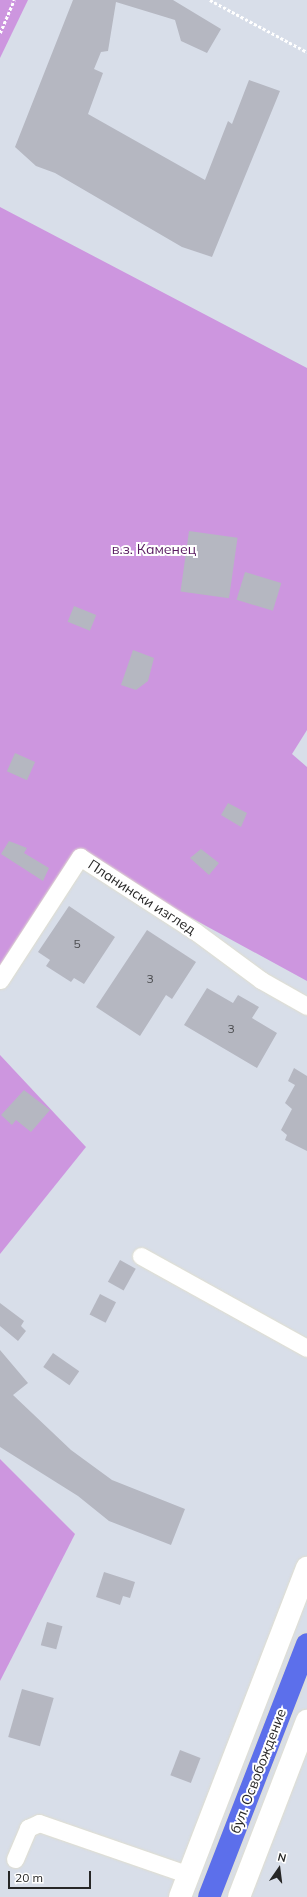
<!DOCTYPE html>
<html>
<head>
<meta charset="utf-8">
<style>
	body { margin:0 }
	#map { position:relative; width:307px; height:1897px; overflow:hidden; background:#d8dee9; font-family:Mulish,sans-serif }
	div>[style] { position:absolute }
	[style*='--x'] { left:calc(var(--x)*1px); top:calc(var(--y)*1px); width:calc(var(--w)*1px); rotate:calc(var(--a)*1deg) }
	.green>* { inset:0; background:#cd96df }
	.building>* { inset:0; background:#b5b7c1; transform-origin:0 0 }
	.path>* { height:2.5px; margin-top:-1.25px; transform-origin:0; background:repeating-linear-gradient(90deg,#fff 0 3px,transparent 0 5px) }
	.roads { filter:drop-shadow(0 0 1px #e0dece) drop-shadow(0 0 1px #e0dece) }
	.lane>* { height:17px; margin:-8.5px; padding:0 8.5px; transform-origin:8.5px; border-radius:8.5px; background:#fff }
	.street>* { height:22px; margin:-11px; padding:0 11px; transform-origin:11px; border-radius:11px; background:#fff }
	.primary>* { height:22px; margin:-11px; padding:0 11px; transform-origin:11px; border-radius:11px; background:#5c6feb }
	span { translate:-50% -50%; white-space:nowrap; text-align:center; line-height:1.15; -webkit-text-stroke:4px #fff; paint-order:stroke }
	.number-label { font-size:12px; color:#4a4b4e }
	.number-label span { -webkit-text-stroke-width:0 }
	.park-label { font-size:14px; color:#581b60 }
	.street-label { font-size:14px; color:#272727 }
	.north { position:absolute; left:259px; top:1849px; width:40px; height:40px; -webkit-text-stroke:3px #fff; paint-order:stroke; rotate:14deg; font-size:11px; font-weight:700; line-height:16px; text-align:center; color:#272727 }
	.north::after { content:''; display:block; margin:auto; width:14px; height:18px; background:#272727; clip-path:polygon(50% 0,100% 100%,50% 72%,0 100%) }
	.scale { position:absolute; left:8px; top:1871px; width:83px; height:18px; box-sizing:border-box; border:2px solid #272727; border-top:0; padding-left:5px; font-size:12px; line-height:14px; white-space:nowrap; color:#272727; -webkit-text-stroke:3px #fff; paint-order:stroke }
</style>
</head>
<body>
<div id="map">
	<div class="green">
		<div style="clip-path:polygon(0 0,28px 0,0 58px)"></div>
		<div style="clip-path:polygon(0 207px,307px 368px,307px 730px,292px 754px,307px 767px,307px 981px,80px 857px,0 980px)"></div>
		<div style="clip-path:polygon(0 1055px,86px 1147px,0 1254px)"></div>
		<div style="clip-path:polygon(0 1459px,75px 1534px,0 1681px)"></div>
	</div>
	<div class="building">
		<div style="clip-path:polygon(73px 0,173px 0,221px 29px,207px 53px,181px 41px,175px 20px,116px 2px,108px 51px,101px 52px,94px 69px,103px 73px,88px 114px,205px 180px,228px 121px,232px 124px,249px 80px,280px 91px,212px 257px,182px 247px,55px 173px,36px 166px,15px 147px)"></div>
		<div style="left:189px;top:531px;width:49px;height:61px;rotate:8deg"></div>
		<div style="left:245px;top:572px;width:38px;height:29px;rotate:17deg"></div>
		<div style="left:74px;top:606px;width:24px;height:17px;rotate:22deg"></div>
		<div style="clip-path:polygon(133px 650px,154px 658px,148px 681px,136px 690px,121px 685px)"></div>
		<div style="left:15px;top:753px;width:22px;height:20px;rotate:24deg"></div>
		<div style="clip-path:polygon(228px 803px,247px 813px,241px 827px,221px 815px)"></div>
		<div style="clip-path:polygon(9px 841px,27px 848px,24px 853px,49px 868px,43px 881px,1px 854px)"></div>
		<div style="clip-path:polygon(201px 849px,219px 863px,209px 875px,190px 858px)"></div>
		<div style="clip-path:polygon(69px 906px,115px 937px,84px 984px,74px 978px,71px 982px,46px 966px,50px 960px,38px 952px)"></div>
		<div style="clip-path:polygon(147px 930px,196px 962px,172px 999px,166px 995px,140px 1036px,96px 1007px)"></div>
		<div style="clip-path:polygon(207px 988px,233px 1003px,238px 995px,259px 1007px,252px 1018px,277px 1033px,257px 1068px,184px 1025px)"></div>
		<div style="clip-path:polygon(294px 1068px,307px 1076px,307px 1151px,285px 1140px,287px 1135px,281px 1130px,292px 1109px,285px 1103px,295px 1085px,288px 1081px)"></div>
		<div style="clip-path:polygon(24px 1090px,50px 1110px,31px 1132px,16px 1120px,12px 1125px,1px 1115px)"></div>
		<div style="left:120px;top:1260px;width:18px;height:25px;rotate:29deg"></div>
		<div style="left:100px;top:1294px;width:18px;height:23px;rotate:27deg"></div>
		<div style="clip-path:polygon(0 1303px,24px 1321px,21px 1326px,26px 1331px,18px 1341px,0 1326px)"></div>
		<div style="clip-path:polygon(0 1350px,28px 1383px,13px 1395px,71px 1450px,112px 1480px,185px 1509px,171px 1545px,109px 1521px,78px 1496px,0 1447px)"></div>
		<div style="left:53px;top:1353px;width:32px;height:17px;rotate:35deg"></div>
		<div style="clip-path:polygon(104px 1572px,135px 1582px,130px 1598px,123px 1596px,120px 1605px,96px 1597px)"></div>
		<div style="left:47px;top:1622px;width:16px;height:24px;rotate:15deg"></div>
		<div style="left:22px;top:1689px;width:33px;height:50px;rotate:16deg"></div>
		<div style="left:180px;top:1750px;width:22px;height:27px;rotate:21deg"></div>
	</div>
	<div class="path">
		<div style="--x:210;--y:0;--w:110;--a:28.2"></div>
		<div style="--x:0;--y:33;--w:36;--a:-67"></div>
	</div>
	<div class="roads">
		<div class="lane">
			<div style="--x:0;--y:980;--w:147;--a:-57"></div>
			<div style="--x:80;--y:857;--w:138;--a:32.9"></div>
			<div style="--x:196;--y:932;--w:81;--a:36.4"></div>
			<div style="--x:261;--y:980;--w:53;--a:29.5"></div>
			<div style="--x:141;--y:1256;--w:190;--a:29"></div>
			<div style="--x:15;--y:1859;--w:34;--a:-67"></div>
			<div style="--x:28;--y:1828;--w:12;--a:-24"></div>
			<div style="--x:39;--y:1823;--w:159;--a:19.1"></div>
		</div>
		<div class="street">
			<div style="--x:180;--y:1897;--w:353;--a:-68.9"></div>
			<div style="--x:239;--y:1897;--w:189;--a:-68.9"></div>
		</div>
		<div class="primary">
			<div style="--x:209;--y:1897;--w:271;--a:-68.8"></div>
		</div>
	</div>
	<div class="number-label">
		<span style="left:77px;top:944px">5</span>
		<span style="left:150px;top:979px">3</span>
		<span style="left:231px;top:1029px">3</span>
	</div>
	<div class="park-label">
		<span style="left:154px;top:549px">в.з. Каменец</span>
	</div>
	<div class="street-label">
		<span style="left:142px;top:897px;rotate:33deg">Планински изглед</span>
		<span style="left:258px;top:1771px;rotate:-69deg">бул. Освобождение</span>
	</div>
	<div class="north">N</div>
	<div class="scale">20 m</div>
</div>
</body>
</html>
